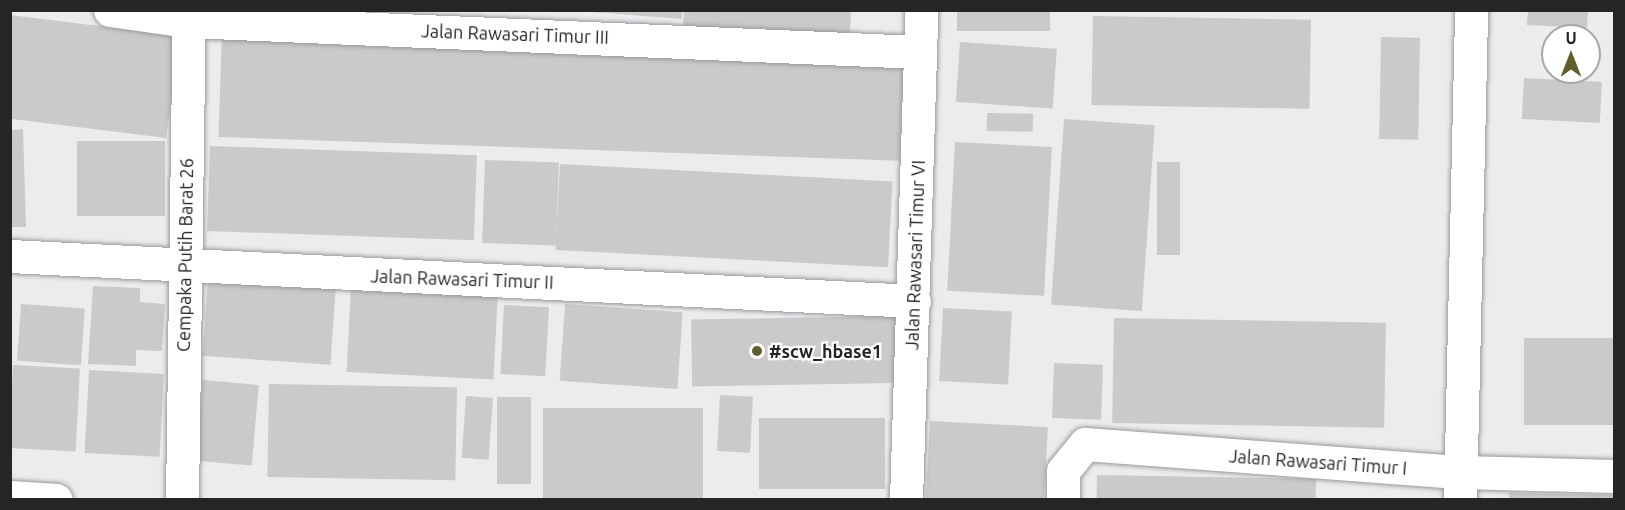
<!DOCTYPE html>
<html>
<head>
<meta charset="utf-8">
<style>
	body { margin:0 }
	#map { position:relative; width:1625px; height:510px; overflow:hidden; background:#edebee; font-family:Ubuntu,sans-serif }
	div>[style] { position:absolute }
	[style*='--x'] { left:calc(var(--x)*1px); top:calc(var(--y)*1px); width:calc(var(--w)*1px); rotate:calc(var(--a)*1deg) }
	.building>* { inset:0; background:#ccc9cc; transform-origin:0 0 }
	.roads { filter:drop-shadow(0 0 2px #9b999c) drop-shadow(0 0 2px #9b999c) }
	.minor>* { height:33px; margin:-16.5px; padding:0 16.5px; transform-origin:16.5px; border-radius:16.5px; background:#fff }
	.dots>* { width:16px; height:16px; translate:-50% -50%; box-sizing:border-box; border:3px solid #fff; border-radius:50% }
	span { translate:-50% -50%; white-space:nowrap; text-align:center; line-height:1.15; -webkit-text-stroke:4.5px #fff; paint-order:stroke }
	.street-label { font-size:18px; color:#252426 }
	.poi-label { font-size:18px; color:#252426; font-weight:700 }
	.left { translate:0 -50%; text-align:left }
	.frame { position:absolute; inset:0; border:12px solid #252426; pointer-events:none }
	.north { position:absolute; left:1541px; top:24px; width:60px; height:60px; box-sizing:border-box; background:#fff; border:2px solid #a8a7a8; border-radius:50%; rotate:0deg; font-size:16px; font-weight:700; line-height:24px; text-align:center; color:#252426 }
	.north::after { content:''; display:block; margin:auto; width:21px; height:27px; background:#605f2c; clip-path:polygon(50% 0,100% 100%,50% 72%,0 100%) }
</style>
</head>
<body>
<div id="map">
	<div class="building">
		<div style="clip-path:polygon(566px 10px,682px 10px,682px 19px)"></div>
		<div style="clip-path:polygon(684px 10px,851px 10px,850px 35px,683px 26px)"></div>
		<div style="left:957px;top:10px;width:93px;height:21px"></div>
		<div style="clip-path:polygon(1528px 10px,1588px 10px,1587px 28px,1527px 25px)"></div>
		<div style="left:10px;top:15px;width:170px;height:103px;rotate:7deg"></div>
		<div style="left:1093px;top:16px;width:218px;height:89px;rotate:1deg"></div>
		<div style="left:222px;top:33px;width:682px;height:104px;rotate:2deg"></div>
		<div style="left:1381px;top:37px;width:39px;height:102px;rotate:1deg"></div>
		<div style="left:960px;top:42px;width:97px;height:60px;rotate:4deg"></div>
		<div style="left:1524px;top:78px;width:78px;height:41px;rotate:3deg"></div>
		<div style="left:987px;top:113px;width:46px;height:18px;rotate:1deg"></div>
		<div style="left:1064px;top:119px;width:91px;height:186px;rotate:4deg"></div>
		<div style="clip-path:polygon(23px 129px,26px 227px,10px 227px,10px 130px)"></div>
		<div style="left:77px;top:141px;width:88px;height:75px"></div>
		<div style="left:955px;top:142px;width:97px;height:149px;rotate:3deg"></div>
		<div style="left:210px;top:146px;width:267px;height:85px;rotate:2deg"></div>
		<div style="left:485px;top:160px;width:74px;height:83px;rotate:2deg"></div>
		<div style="left:1157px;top:162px;width:23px;height:93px"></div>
		<div style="left:560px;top:164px;width:333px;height:86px;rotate:3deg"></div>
		<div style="left:208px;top:280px;width:128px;height:76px;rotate:4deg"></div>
		<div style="clip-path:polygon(93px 286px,140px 288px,140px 302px,165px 304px,162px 351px,136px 350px,136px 366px,88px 364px)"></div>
		<div style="left:351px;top:288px;width:147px;height:84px;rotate:3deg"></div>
		<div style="left:21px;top:304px;width:64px;height:57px;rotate:4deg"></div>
		<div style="left:565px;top:304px;width:118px;height:77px;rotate:4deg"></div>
		<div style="left:504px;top:305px;width:45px;height:69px;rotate:3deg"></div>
		<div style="left:943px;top:308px;width:69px;height:73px;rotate:3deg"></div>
		<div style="left:895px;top:316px;width:67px;height:204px;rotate:89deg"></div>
		<div style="left:1114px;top:318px;width:272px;height:105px;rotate:1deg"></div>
		<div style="left:1614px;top:338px;width:87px;height:90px;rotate:90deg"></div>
		<div style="left:1054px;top:363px;width:49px;height:55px;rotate:2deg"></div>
		<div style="left:13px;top:365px;width:67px;height:83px;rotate:3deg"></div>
		<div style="left:89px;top:370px;width:75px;height:83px;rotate:3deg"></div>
		<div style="left:203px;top:380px;width:56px;height:81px;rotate:5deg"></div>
		<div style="left:269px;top:384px;width:188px;height:93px;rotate:1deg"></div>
		<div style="left:720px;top:395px;width:33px;height:56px;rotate:3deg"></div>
		<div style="left:466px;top:396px;width:27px;height:62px;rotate:4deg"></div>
		<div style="left:497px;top:397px;width:34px;height:87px"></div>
		<div style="left:543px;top:408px;width:160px;height:92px"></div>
		<div style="left:759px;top:418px;width:126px;height:71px"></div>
		<div style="left:930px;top:421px;width:118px;height:79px;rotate:3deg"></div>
		<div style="left:1097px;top:475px;width:219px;height:25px;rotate:1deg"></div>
		<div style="clip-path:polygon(1509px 493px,1614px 495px,1614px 500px,1509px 500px)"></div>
	</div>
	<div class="roads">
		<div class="minor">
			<div style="--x:110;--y:10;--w:79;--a:8"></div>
			<div style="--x:188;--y:21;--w:733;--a:2.43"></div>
			<div style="--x:10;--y:256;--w:905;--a:2.85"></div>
			<div style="--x:10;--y:497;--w:46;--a:3.7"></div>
			<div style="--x:182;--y:500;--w:490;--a:-89.2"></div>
			<div style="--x:906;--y:500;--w:490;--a:-88.2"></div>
			<div style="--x:1063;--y:500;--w:29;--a:-90"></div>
			<div style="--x:1063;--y:471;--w:35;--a:-51"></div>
			<div style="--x:1085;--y:444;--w:377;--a:4.3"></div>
			<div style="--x:1461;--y:472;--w:153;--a:1.5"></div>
			<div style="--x:1460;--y:500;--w:490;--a:-88.7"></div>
		</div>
	</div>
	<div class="dots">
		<div style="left:757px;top:351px;background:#605f2c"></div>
	</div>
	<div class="street-label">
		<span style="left:515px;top:34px;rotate:2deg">Jalan Rawasari Timur III</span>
		<span style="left:185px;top:255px;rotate:-89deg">Cempaka Putih Barat 26</span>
		<span style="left:915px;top:255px;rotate:-88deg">Jalan Rawasari Timur VI</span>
		<span style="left:462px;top:279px;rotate:2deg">Jalan Rawasari Timur II</span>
		<span style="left:1318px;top:462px;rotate:4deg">Jalan Rawasari Timur I</span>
	</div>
	<div class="poi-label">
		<span class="left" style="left:769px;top:351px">#scw_hbase1</span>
	</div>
	<div class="frame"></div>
	<div class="north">U</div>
</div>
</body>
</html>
